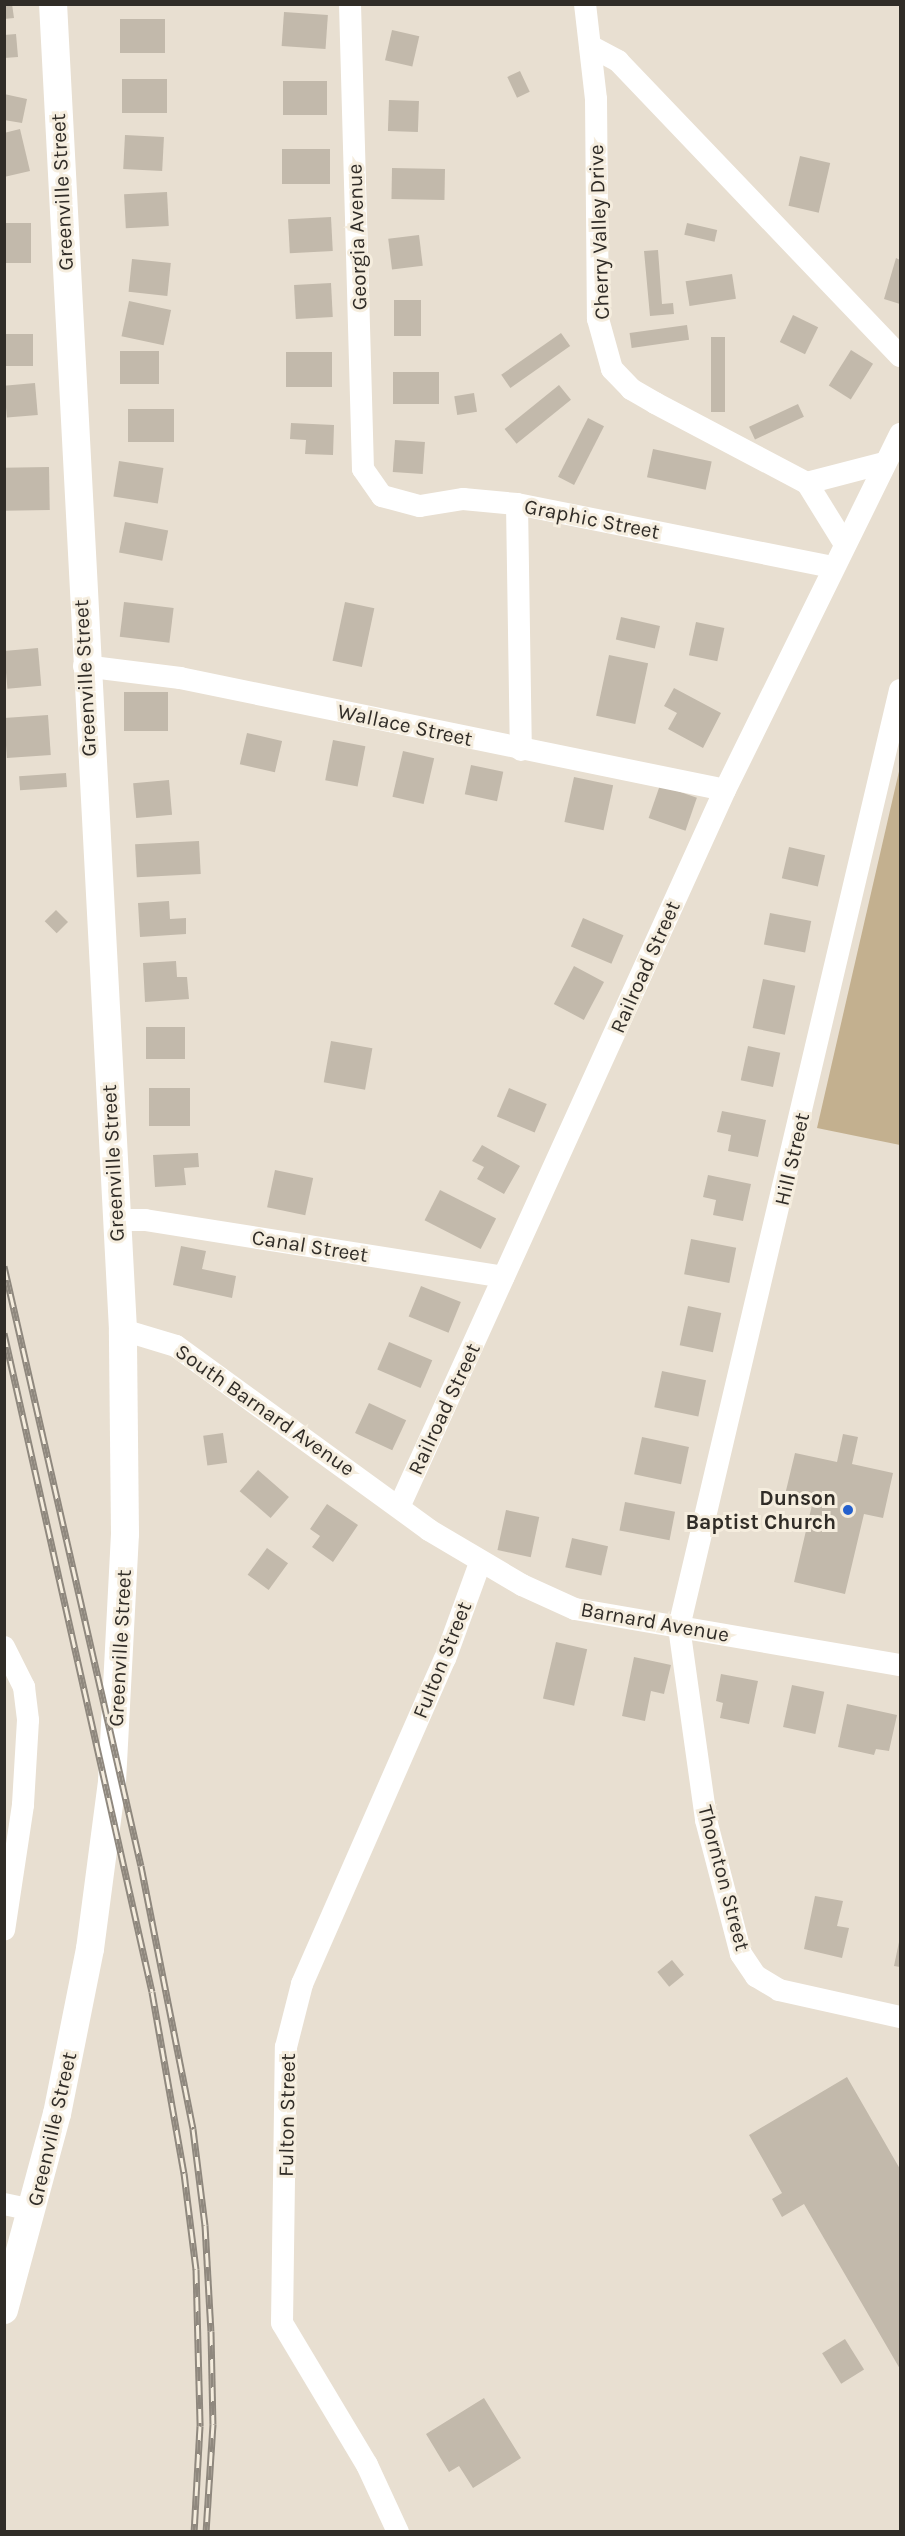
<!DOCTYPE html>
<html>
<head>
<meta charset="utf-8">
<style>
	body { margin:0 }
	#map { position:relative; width:905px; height:2536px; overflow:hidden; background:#e8dfd1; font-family:Karla,sans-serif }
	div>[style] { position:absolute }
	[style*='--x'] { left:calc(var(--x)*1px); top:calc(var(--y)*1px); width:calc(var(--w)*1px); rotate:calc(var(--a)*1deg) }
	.green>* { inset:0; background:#c3b08f }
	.building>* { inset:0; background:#c2b9ab; transform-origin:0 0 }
	.minor>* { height:22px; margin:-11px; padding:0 11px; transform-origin:11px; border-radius:11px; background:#fff }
	.tertiary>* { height:28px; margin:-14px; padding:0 14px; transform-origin:14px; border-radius:14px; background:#fff }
	.rail>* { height:7px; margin-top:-3.5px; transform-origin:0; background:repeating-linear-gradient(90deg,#f5edde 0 14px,#8f887e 0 28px); box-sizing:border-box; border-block:2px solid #8f887e }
	.dots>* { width:16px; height:16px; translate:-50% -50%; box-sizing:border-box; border:3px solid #f5edde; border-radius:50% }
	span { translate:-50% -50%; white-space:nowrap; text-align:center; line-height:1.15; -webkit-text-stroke:6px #f5edde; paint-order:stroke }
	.street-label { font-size:21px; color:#302c27 }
	.poi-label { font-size:21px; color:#302c27; font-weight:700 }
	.right { translate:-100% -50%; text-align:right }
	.frame { position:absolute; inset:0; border:6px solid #302c27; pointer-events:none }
</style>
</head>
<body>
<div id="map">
	<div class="green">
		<div style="clip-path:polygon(900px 767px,900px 1145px,817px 1128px)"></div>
	</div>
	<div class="building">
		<div style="clip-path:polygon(4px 4px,12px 4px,14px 18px,4px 19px)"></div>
		<div style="left:284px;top:12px;width:44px;height:34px;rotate:4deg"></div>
		<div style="left:120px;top:19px;width:45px;height:34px"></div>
		<div style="left:392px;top:30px;width:28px;height:31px;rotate:13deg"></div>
		<div style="clip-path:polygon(16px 34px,18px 57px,4px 58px,4px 35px)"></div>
		<div style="left:520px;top:71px;width:23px;height:14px;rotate:65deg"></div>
		<div style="left:122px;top:79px;width:45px;height:34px"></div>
		<div style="left:283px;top:81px;width:44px;height:34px"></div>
		<div style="clip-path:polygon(4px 94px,27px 99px,22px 123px,4px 120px)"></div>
		<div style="left:389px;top:100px;width:30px;height:31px;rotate:2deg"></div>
		<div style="clip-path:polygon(20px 129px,30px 171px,4px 177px,4px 133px)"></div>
		<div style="left:125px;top:135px;width:39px;height:34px;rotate:3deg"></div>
		<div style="left:330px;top:149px;width:35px;height:48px;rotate:90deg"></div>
		<div style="left:800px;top:156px;width:31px;height:51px;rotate:13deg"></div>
		<div style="left:392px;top:168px;width:53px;height:31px;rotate:1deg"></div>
		<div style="left:167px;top:192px;width:34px;height:43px;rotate:87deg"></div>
		<div style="left:331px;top:217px;width:34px;height:43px;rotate:87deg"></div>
		<div style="left:4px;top:223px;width:27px;height:40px"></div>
		<div style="left:687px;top:223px;width:31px;height:12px;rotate:13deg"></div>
		<div style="left:419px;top:235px;width:31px;height:31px;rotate:83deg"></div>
		<div style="clip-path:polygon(658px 250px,662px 304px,673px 303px,674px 314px,650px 316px,644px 251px)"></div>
		<div style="clip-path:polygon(896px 258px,900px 260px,900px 304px,884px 299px)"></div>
		<div style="left:132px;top:259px;width:39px;height:33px;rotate:6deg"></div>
		<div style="left:732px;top:274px;width:25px;height:47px;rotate:81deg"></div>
		<div style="left:331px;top:283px;width:34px;height:37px;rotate:87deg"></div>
		<div style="left:394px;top:300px;width:27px;height:36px"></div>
		<div style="left:129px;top:301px;width:43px;height:36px;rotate:12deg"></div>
		<div style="left:793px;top:315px;width:28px;height:30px;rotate:26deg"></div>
		<div style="left:687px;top:325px;width:15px;height:58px;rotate:82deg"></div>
		<div style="left:561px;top:333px;width:16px;height:73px;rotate:55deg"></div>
		<div style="left:4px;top:334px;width:29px;height:32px"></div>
		<div style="left:711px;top:337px;width:14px;height:75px"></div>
		<div style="left:851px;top:350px;width:26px;height:42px;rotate:32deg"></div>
		<div style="left:120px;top:351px;width:39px;height:33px"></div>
		<div style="left:286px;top:352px;width:46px;height:35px"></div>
		<div style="left:393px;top:372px;width:46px;height:32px"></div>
		<div style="left:35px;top:383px;width:32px;height:31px;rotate:85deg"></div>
		<div style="left:559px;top:385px;width:19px;height:70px;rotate:51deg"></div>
		<div style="left:474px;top:393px;width:19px;height:20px;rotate:81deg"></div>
		<div style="left:798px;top:404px;width:14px;height:54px;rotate:65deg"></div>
		<div style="left:128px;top:409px;width:46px;height:33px"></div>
		<div style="left:588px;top:418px;width:18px;height:66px;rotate:27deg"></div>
		<div style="clip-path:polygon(291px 423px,334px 425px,333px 455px,305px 454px,306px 440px,290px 439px)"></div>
		<div style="left:395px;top:440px;width:30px;height:32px;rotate:4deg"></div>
		<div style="left:653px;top:449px;width:60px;height:29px;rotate:12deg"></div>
		<div style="left:119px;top:461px;width:45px;height:36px;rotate:9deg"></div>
		<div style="left:49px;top:467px;width:43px;height:45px;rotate:89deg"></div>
		<div style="left:125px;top:522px;width:44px;height:31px;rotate:11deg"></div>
		<div style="left:124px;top:602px;width:50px;height:35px;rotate:7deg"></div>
		<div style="left:345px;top:602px;width:30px;height:60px;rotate:12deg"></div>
		<div style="left:621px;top:617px;width:40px;height:23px;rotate:13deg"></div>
		<div style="left:696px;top:622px;width:29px;height:34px;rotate:12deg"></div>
		<div style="left:38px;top:648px;width:38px;height:34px;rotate:85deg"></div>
		<div style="left:609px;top:655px;width:40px;height:62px;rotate:12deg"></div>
		<div style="clip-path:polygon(674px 688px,721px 713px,703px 748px,668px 729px,677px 713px,664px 706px)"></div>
		<div style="left:124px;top:692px;width:44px;height:39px"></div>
		<div style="left:48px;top:715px;width:40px;height:44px;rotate:86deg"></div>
		<div style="left:247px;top:733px;width:36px;height:32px;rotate:13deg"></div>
		<div style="left:333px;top:740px;width:33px;height:41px;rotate:11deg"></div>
		<div style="left:403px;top:751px;width:32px;height:47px;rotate:13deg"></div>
		<div style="left:471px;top:765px;width:33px;height:30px;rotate:12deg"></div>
		<div style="left:66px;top:773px;width:14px;height:47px;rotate:86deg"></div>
		<div style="left:574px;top:777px;width:40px;height:46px;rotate:12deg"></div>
		<div style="left:169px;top:780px;width:35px;height:36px;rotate:85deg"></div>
		<div style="left:660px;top:785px;width:39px;height:35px;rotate:19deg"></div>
		<div style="left:199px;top:841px;width:33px;height:64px;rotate:87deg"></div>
		<div style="left:789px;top:847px;width:37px;height:32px;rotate:13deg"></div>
		<div style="clip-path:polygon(169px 901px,170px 919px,186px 918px,186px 934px,140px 937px,138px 903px)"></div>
		<div style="left:56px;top:910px;width:17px;height:16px;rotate:45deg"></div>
		<div style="left:770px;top:913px;width:42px;height:32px;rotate:11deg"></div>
		<div style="left:583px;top:918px;width:44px;height:31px;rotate:23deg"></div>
		<div style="clip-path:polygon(176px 961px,177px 977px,187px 977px,189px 999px,145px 1002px,143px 963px)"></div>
		<div style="left:574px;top:966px;width:34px;height:43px;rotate:28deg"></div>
		<div style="left:763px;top:979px;width:33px;height:50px;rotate:12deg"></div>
		<div style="left:146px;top:1027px;width:39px;height:32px"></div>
		<div style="left:331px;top:1041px;width:42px;height:42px;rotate:10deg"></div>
		<div style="left:748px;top:1046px;width:33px;height:35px;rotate:12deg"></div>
		<div style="left:149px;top:1088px;width:41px;height:38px"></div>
		<div style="left:509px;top:1088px;width:41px;height:31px;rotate:23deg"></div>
		<div style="clip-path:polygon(722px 1111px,766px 1120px,758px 1157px,728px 1151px,731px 1135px,717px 1132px)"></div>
		<div style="clip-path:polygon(482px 1145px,520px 1166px,504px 1194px,477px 1179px,484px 1167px,472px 1161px)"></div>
		<div style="clip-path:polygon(198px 1153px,199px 1167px,184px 1168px,186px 1185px,155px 1187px,153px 1155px)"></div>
		<div style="left:275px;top:1170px;width:39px;height:38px;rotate:12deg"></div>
		<div style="clip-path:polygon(708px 1175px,751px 1184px,743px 1221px,713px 1215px,716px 1200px,703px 1197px)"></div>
		<div style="left:440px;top:1190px;width:63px;height:34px;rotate:27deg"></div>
		<div style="left:691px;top:1239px;width:46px;height:36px;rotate:11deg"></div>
		<div style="clip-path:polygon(181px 1246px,206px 1251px,202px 1269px,236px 1276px,232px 1298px,173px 1285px)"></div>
		<div style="left:421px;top:1286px;width:43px;height:33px;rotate:22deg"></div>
		<div style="left:688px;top:1306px;width:34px;height:40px;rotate:12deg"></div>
		<div style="left:389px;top:1342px;width:47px;height:30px;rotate:23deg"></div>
		<div style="left:662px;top:1371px;width:45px;height:37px;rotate:12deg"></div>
		<div style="left:369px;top:1403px;width:41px;height:33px;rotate:25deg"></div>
		<div style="left:223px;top:1433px;width:30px;height:20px;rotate:82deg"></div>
		<div style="clip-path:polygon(843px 1434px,858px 1437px,852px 1464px,893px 1473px,883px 1518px,864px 1514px,845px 1594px,794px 1582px,812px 1505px,784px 1499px,795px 1453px,837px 1462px)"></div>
		<div style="left:642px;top:1437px;width:48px;height:38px;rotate:12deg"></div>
		<div style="left:258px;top:1470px;width:41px;height:28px;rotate:41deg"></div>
		<div style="left:625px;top:1502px;width:51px;height:29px;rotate:11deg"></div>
		<div style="clip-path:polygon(327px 1504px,358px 1525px,333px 1562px,312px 1547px,320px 1536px,310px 1529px)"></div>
		<div style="left:506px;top:1510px;width:34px;height:41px;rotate:12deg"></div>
		<div style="left:572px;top:1538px;width:37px;height:30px;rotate:13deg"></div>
		<div style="left:267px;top:1548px;width:26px;height:33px;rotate:36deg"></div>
		<div style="left:556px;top:1642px;width:32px;height:58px;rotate:13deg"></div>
		<div style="clip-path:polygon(634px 1657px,671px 1665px,664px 1694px,651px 1691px,645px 1721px,622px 1716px)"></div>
		<div style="clip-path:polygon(721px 1674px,758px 1681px,749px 1724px,720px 1718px,723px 1703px,716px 1701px)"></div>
		<div style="left:792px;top:1685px;width:33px;height:43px;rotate:12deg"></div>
		<div style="clip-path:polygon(847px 1704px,897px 1715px,889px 1751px,876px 1749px,874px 1755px,838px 1747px)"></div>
		<div style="clip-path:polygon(815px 1896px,843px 1901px,837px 1926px,849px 1928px,842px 1958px,804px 1949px)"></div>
		<div style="clip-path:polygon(899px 1942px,900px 1942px,900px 1967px,894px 1966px)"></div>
		<div style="left:672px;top:1960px;width:19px;height:19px;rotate:51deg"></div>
		<div style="clip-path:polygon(847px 2077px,900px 2169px,900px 2369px,804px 2204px,782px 2217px,772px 2199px,782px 2193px,749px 2135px)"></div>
		<div style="left:845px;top:2339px;width:36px;height:27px;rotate:58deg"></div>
		<div style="clip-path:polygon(484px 2398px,521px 2458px,473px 2488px,459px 2466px,449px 2472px,426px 2434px)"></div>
	</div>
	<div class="minor">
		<div style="--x:350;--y:4;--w:465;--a:88.4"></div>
		<div style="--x:363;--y:469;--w:33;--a:55"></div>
		<div style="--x:382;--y:496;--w:39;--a:15"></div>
		<div style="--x:420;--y:506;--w:44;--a:-9.2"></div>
		<div style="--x:463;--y:499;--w:54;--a:5.3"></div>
		<div style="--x:517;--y:504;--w:322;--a:11.3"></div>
		<div style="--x:585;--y:4;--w:96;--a:83.4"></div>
		<div style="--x:596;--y:99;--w:220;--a:89.5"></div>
		<div style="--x:598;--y:319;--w:52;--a:74.4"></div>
		<div style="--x:612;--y:369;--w:28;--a:46"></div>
		<div style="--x:631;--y:389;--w:28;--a:30"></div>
		<div style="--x:655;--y:403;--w:172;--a:27.8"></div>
		<div style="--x:807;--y:483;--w:80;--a:-14.6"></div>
		<div style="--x:590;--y:46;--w:32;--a:28"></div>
		<div style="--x:618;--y:61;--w:408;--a:46.3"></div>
		<div style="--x:807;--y:483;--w:70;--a:58.3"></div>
		<div style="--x:517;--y:504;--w:246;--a:89.1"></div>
		<div style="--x:84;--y:666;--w:97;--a:7.1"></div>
		<div style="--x:180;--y:678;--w:556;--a:11.61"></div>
		<div style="--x:900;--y:690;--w:963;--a:103.27"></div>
		<div style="--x:679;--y:1627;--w:195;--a:82"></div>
		<div style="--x:706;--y:1820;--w:138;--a:75.4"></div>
		<div style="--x:741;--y:1954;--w:27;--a:56"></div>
		<div style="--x:756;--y:1976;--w:27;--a:31"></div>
		<div style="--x:779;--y:1990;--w:124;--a:12.6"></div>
		<div style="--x:116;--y:1220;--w:29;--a:0"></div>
		<div style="--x:145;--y:1220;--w:363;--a:9"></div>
		<div style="--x:123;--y:1330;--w:55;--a:16.8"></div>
		<div style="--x:176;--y:1346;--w:313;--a:36"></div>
		<div style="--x:429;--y:1530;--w:108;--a:30.6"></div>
		<div style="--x:522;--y:1585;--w:58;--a:24.4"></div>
		<div style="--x:575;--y:1609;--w:330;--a:9.8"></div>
		<div style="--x:400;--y:1505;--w:785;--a:-65.56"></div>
		<div style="--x:725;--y:790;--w:397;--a:-63.8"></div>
		<div style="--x:4;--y:1647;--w:45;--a:63.4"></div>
		<div style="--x:24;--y:1687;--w:33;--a:83"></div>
		<div style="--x:28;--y:1720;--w:85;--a:93.4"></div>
		<div style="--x:23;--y:1805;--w:126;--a:98.6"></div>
		<div style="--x:4;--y:2204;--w:29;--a:12"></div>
		<div style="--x:398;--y:2532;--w:74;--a:-114.8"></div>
		<div style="--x:367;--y:2465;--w:165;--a:-120.9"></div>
		<div style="--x:282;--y:2323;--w:276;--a:-89.2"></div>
		<div style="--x:286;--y:2047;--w:65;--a:-75.7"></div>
		<div style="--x:302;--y:1984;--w:355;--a:-66.3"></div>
		<div style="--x:445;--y:1659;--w:102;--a:-70"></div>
	</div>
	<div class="tertiary">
		<div style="--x:4;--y:2310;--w:203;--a:-74.9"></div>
		<div style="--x:57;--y:2114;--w:168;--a:-78.7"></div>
		<div style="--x:90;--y:1949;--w:168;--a:-82.5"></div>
		<div style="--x:112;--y:1782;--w:248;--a:-87"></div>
		<div style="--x:125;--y:1534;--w:204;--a:-90.6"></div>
		<div style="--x:123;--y:1330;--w:1328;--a:-93.02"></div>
	</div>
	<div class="rail">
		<div style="--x:4;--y:1266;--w:615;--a:77.14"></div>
		<div style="--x:141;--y:1866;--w:268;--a:78.8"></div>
		<div style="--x:193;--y:2129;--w:97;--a:82.9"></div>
		<div style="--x:205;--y:2225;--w:106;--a:86.8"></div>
		<div style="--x:211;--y:2331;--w:93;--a:88.8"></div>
		<div style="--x:213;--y:2424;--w:108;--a:93.7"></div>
		<div style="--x:4;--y:1333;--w:675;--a:77.34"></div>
		<div style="--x:152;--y:1992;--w:184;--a:80"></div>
		<div style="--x:184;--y:2173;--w:97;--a:82.9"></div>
		<div style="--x:196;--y:2269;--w:157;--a:88.5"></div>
		<div style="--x:200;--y:2426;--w:106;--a:93.2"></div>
	</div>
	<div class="dots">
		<div style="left:848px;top:1510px;background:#2460cd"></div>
	</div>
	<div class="street-label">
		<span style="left:62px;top:192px;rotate:-93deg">Greenville Street</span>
		<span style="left:599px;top:232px;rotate:-92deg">Cherry Valley Drive</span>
		<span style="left:357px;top:237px;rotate:-92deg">Georgia Avenue</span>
		<span style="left:592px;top:519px;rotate:11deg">Graphic Street</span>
		<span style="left:85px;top:678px;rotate:-93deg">Greenville Street</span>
		<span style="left:405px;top:725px;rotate:12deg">Wallace Street</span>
		<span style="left:645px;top:967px;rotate:-66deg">Railroad Street</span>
		<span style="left:792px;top:1159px;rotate:-77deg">Hill Street</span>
		<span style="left:113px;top:1163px;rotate:-93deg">Greenville Street</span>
		<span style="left:310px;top:1246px;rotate:9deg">Canal Street</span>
		<span style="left:444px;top:1409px;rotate:-65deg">Railroad Street</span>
		<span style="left:265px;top:1410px;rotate:35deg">South Barnard Avenue</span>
		<span style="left:655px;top:1622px;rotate:10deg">Barnard Avenue</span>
		<span style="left:120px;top:1648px;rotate:-87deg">Greenville Street</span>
		<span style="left:442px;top:1660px;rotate:-68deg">Fulton Street</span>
		<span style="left:724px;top:1878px;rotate:75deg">Thornton Street</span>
		<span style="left:287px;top:2115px;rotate:-89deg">Fulton Street</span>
		<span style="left:52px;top:2129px;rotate:-77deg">Greenville Street</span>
	</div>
	<div class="poi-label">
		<span class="right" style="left:836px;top:1510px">Dunson<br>Baptist Church</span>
	</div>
	<div class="frame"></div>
</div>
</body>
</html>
